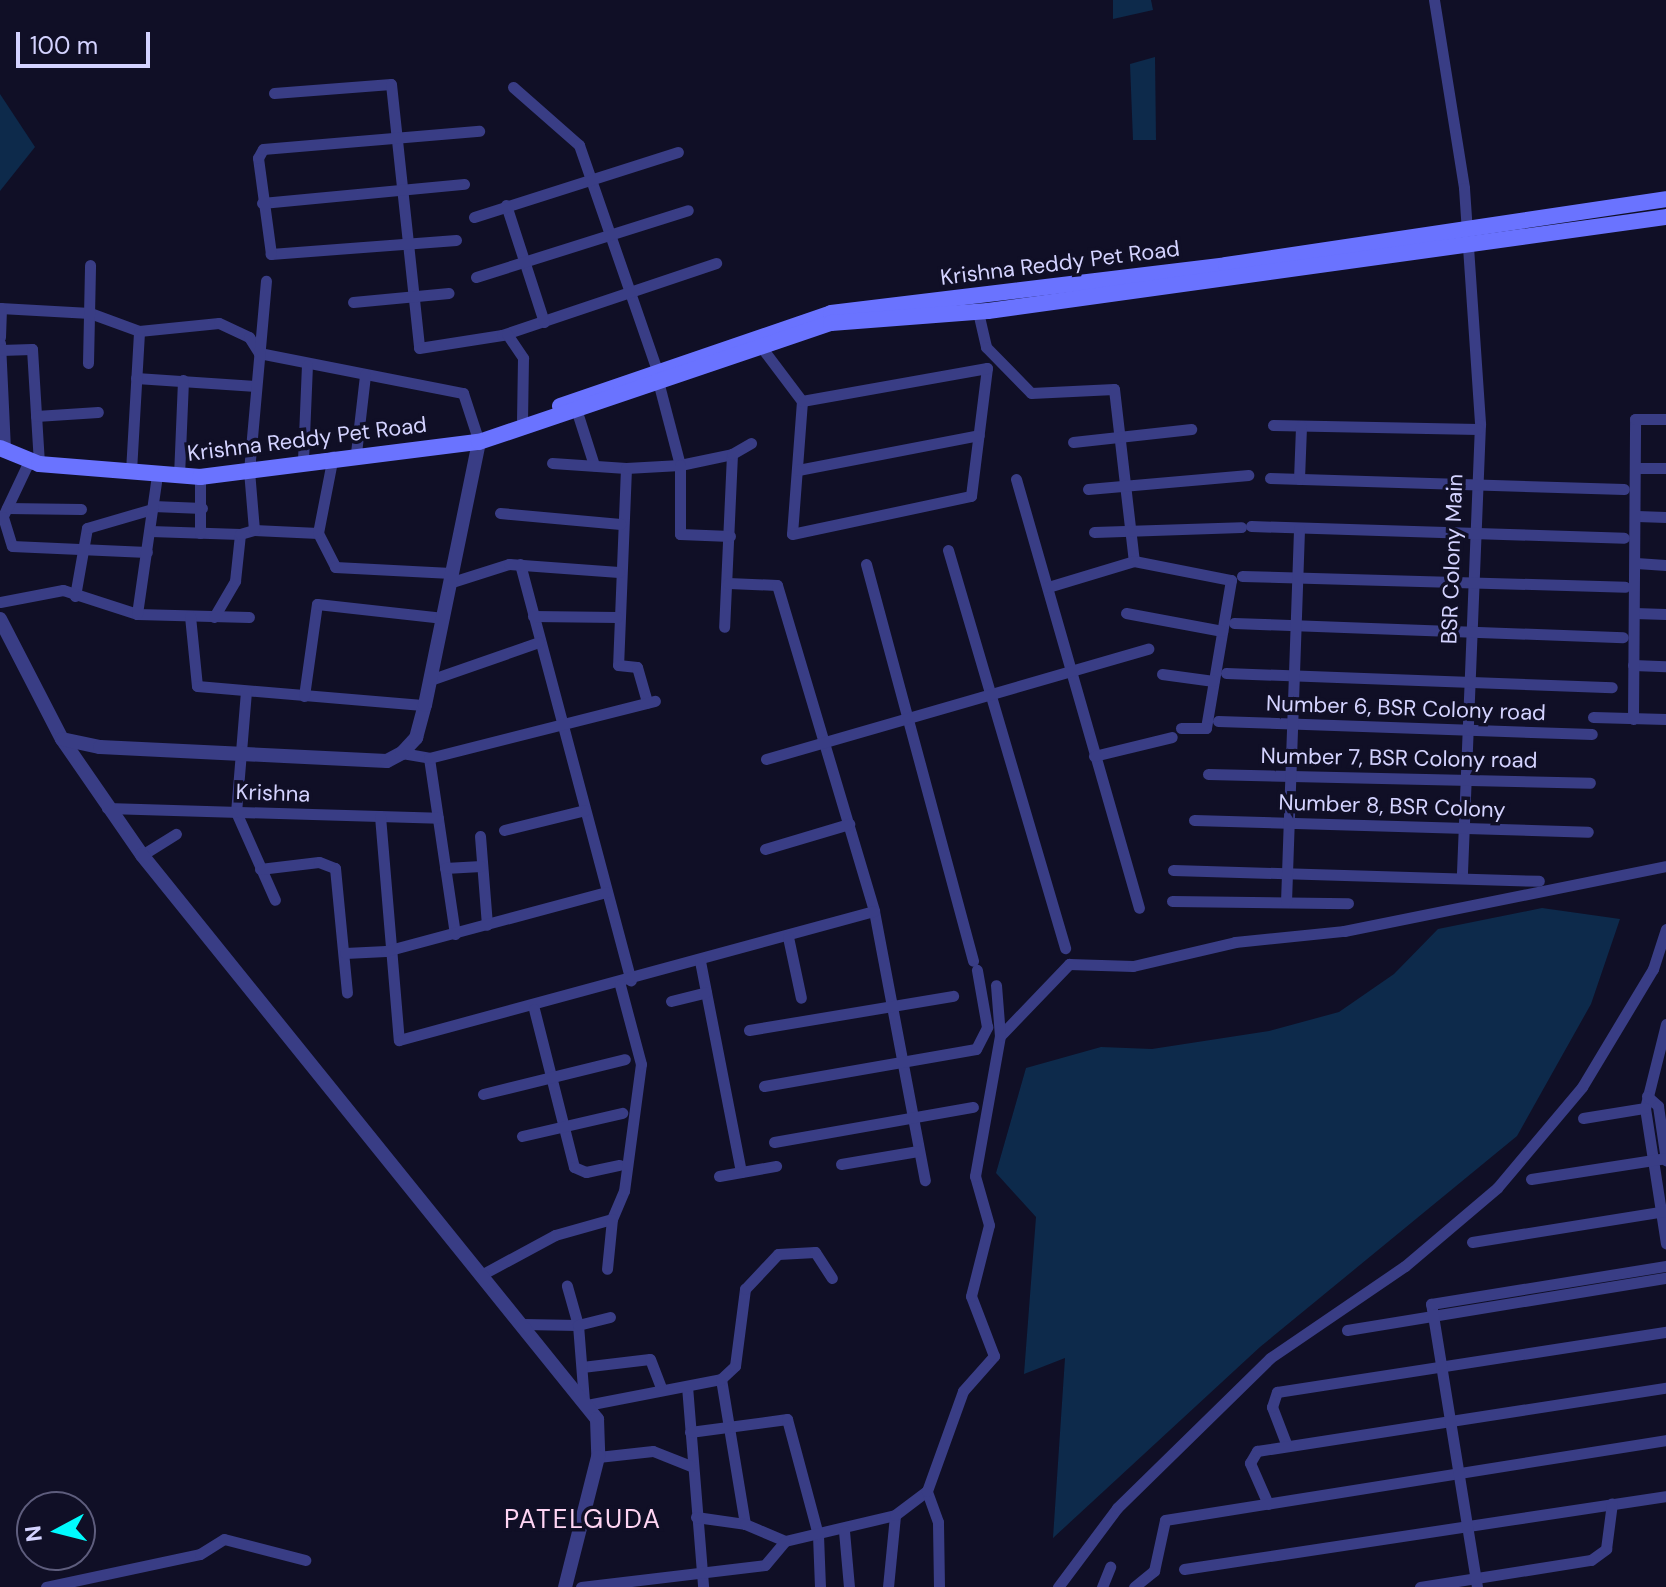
<!DOCTYPE html>
<html>
<head>
<meta charset="utf-8">
<style>
	body { margin:0 }
	#map { position:relative; width:1666px; height:1587px; overflow:hidden; background:#100f26; font-family:"DM Sans",sans-serif }
	div>[style] { position:absolute }
	[style*='--x'] { left:calc(var(--x)*1px); top:calc(var(--y)*1px); width:calc(var(--w)*1px); rotate:calc(var(--a)*1deg) }
	.water>* { inset:0; background:#0d2a4b }
	.minor>* { height:11px; margin:-5.5px; padding:0 5.5px; transform-origin:5.5px; border-radius:5.5px; background:#393d85 }
	.tertiary>* { height:14px; margin:-7px; padding:0 7px; transform-origin:7px; border-radius:7px; background:#393d85 }
	.secondary>* { height:16px; margin:-8px; padding:0 8px; transform-origin:8px; border-radius:8px; background:#6a73ff }
	span { translate:-50% -50%; white-space:nowrap; text-align:center; line-height:1.15; -webkit-text-stroke:7px #100f26; paint-order:stroke }
	.street-label { font-size:22px; color:#d4d3ff }
	.quarter-label { font-size:26px; color:#ffd5f3; letter-spacing:2px }
	.north { position:absolute; left:16px; top:1491px; width:80px; height:80px; box-sizing:border-box; background:#100f26; border:2px solid #5e5d7d; border-radius:50%; rotate:263deg; font-size:22px; font-weight:700; line-height:32px; text-align:center; color:#d4d3ff }
	.north::after { content:''; display:block; margin:auto; width:28px; height:36px; background:#00fbfe; clip-path:polygon(50% 0,100% 100%,50% 72%,0 100%) }
	.scale { position:absolute; left:16px; top:32px; width:134px; height:36px; box-sizing:border-box; border:4px solid #d4d3ff; border-top:0; padding-left:10px; font-size:24px; line-height:28px; white-space:nowrap; color:#d4d3ff; -webkit-text-stroke:6px #100f26; paint-order:stroke }
</style>
</head>
<body>
<div id="map">
	<div class="water">
		<div style="clip-path:polygon(1113px 0,1151px 0,1153px 10px,1113px 19px)"></div>
		<div style="clip-path:polygon(1155px 57px,1156px 140px,1133px 140px,1130px 64px)"></div>
		<div style="clip-path:polygon(0 94px,35px 147px,0 191px)"></div>
		<div style="clip-path:polygon(1542px 908px,1620px 919px,1591px 1004px,1517px 1136px,1260px 1347px,1053px 1538px,1065px 1358px,1024px 1374px,1036px 1217px,996px 1173px,1026px 1068px,1101px 1047px,1152px 1049px,1269px 1031px,1339px 1012px,1394px 974px,1438px 929px)"></div>
	</div>
	<div class="minor">
		<div style="--x:1434;--y:0;--w:190;--a:80.9"></div>
		<div style="--x:1464;--y:188;--w:237;--a:86.1"></div>
		<div style="--x:1480;--y:424;--w:454;--a:92.3"></div>
		<div style="--x:513;--y:87;--w:88;--a:41.3"></div>
		<div style="--x:579;--y:145;--w:241;--a:70.9"></div>
		<div style="--x:274;--y:93;--w:117;--a:-4.4"></div>
		<div style="--x:391;--y:84;--w:265;--a:83.9"></div>
		<div style="--x:419;--y:348;--w:84;--a:-8.9"></div>
		<div style="--x:502;--y:335;--w:226;--a:-18.6"></div>
		<div style="--x:262;--y:203;--w:203;--a:-5.4"></div>
		<div style="--x:506;--y:205;--w:123;--a:72"></div>
		<div style="--x:474;--y:217;--w:214;--a:-17.7"></div>
		<div style="--x:456;--y:240;--w:186;--a:175.7"></div>
		<div style="--x:271;--y:254;--w:97;--a:-97.7"></div>
		<div style="--x:258;--y:158;--w:10;--a:-61"></div>
		<div style="--x:263;--y:149;--w:217;--a:-4.8"></div>
		<div style="--x:476;--y:277;--w:222;--a:-17.5"></div>
		<div style="--x:353;--y:302;--w:96;--a:-5.4"></div>
		<div style="--x:0;--y:308;--w:90;--a:3.2"></div>
		<div style="--x:90;--y:313;--w:52;--a:20.2"></div>
		<div style="--x:139;--y:331;--w:80;--a:-5.7"></div>
		<div style="--x:219;--y:323;--w:33;--a:25"></div>
		<div style="--x:249;--y:337;--w:19;--a:58"></div>
		<div style="--x:259;--y:353;--w:208;--a:11.1"></div>
		<div style="--x:463;--y:393;--w:52;--a:71.9"></div>
		<div style="--x:978;--y:312;--w:36;--a:77"></div>
		<div style="--x:986;--y:347;--w:64;--a:45.6"></div>
		<div style="--x:1031;--y:393;--w:83;--a:-2.8"></div>
		<div style="--x:1114;--y:389;--w:173;--a:83.4"></div>
		<div style="--x:1134;--y:561;--w:99;--a:11.1"></div>
		<div style="--x:1231;--y:580;--w:150;--a:99.6"></div>
		<div style="--x:1206;--y:728;--w:25;--a:180"></div>
		<div style="--x:507;--y:334;--w:29;--a:56"></div>
		<div style="--x:523;--y:358;--w:61;--a:90.9"></div>
		<div style="--x:0;--y:337;--w:29;--a:-88"></div>
		<div style="--x:0;--y:343;--w:106;--a:87.3"></div>
		<div style="--x:762;--y:348;--w:66;--a:53"></div>
		<div style="--x:802;--y:401;--w:133;--a:94.3"></div>
		<div style="--x:792;--y:534;--w:183;--a:-12"></div>
		<div style="--x:971;--y:496;--w:129;--a:-82.9"></div>
		<div style="--x:987;--y:368;--w:188;--a:169.9"></div>
		<div style="--x:0;--y:350;--w:32;--a:-2"></div>
		<div style="--x:32;--y:349;--w:115;--a:86.5"></div>
		<div style="--x:88;--y:363;--w:98;--a:-88.8"></div>
		<div style="--x:136;--y:378;--w:120;--a:3.8"></div>
		<div style="--x:659;--y:385;--w:83;--a:75.3"></div>
		<div style="--x:680;--y:465;--w:53;--a:-11.9"></div>
		<div style="--x:732;--y:454;--w:173;--a:92.6"></div>
		<div style="--x:577;--y:412;--w:56;--a:72.2"></div>
		<div style="--x:36;--y:416;--w:62;--a:-3.7"></div>
		<div style="--x:1273;--y:425;--w:205;--a:1.1"></div>
		<div style="--x:1073;--y:442;--w:119;--a:-6.3"></div>
		<div style="--x:356;--y:453;--w:79;--a:-83.4"></div>
		<div style="--x:732;--y:454;--w:22;--a:-30"></div>
		<div style="--x:303;--y:460;--w:95;--a:-87.6"></div>
		<div style="--x:552;--y:463;--w:74;--a:3.9"></div>
		<div style="--x:626;--y:468;--w:197;--a:92.3"></div>
		<div style="--x:618;--y:665;--w:19;--a:6"></div>
		<div style="--x:637;--y:667;--w:37;--a:74"></div>
		<div style="--x:626;--y:468;--w:54;--a:-3.2"></div>
		<div style="--x:680;--y:465;--w:69;--a:90"></div>
		<div style="--x:680;--y:534;--w:50;--a:2.3"></div>
		<div style="--x:1636;--y:468;--w:30;--a:0"></div>
		<div style="--x:798;--y:470;--w:184;--a:-10.9"></div>
		<div style="--x:131;--y:471;--w:140;--a:-86.7"></div>
		<div style="--x:179;--y:476;--w:96;--a:-87.6"></div>
		<div style="--x:1270;--y:478;--w:354;--a:1.8"></div>
		<div style="--x:1016;--y:479;--w:446;--a:74"></div>
		<div style="--x:1299;--y:479;--w:53;--a:-87.8"></div>
		<div style="--x:1088;--y:489;--w:161;--a:-5"></div>
		<div style="--x:153;--y:506;--w:49;--a:2.3"></div>
		<div style="--x:7;--y:508;--w:74;--a:0.8"></div>
		<div style="--x:500;--y:513;--w:121;--a:5.2"></div>
		<div style="--x:4;--y:514;--w:61;--a:-64.7"></div>
		<div style="--x:1637;--y:516;--w:29;--a:2"></div>
		<div style="--x:3;--y:517;--w:30;--a:73"></div>
		<div style="--x:12;--y:546;--w:135;--a:2.5"></div>
		<div style="--x:1251;--y:526;--w:373;--a:1.8"></div>
		<div style="--x:254;--y:530;--w:64;--a:2.7"></div>
		<div style="--x:150;--y:531;--w:90;--a:1.9"></div>
		<div style="--x:1094;--y:532;--w:147;--a:-1.9"></div>
		<div style="--x:200;--y:533;--w:56;--a:-90"></div>
		<div style="--x:318;--y:533;--w:38;--a:63"></div>
		<div style="--x:335;--y:567;--w:116;--a:3"></div>
		<div style="--x:318;--y:533;--w:78;--a:-79"></div>
		<div style="--x:948;--y:550;--w:415;--a:73.6"></div>
		<div style="--x:1636;--y:563;--w:30;--a:4"></div>
		<div style="--x:520;--y:564;--w:431;--a:75.1"></div>
		<div style="--x:866;--y:564;--w:411;--a:74.9"></div>
		<div style="--x:1242;--y:576;--w:383;--a:1.6"></div>
		<div style="--x:449;--y:583;--w:63;--a:-17.6"></div>
		<div style="--x:509;--y:564;--w:110;--a:4.2"></div>
		<div style="--x:728;--y:583;--w:49;--a:2.3"></div>
		<div style="--x:777;--y:585;--w:340;--a:73.4"></div>
		<div style="--x:874;--y:911;--w:274;--a:79.3"></div>
		<div style="--x:1048;--y:587;--w:90;--a:-16.8"></div>
		<div style="--x:75;--y:596;--w:69;--a:-80"></div>
		<div style="--x:87;--y:528;--w:68;--a:-16.3"></div>
		<div style="--x:0;--y:602;--w:64;--a:-10.8"></div>
		<div style="--x:63;--y:590;--w:78;--a:18"></div>
		<div style="--x:137;--y:614;--w:112;--a:1.5"></div>
		<div style="--x:1126;--y:613;--w:98;--a:10.6"></div>
		<div style="--x:1634;--y:613;--w:32;--a:2"></div>
		<div style="--x:137;--y:614;--w:140;--a:-81.8"></div>
		<div style="--x:190;--y:616;--w:70;--a:84.3"></div>
		<div style="--x:197;--y:686;--w:229;--a:4.8"></div>
		<div style="--x:533;--y:616;--w:84;--a:0.7"></div>
		<div style="--x:214;--y:617;--w:42;--a:-59.7"></div>
		<div style="--x:235;--y:581;--w:47;--a:-83.9"></div>
		<div style="--x:240;--y:534;--w:15;--a:-16"></div>
		<div style="--x:254;--y:530;--w:59;--a:-94.8"></div>
		<div style="--x:249;--y:471;--w:191;--a:-84.9"></div>
		<div style="--x:1234;--y:623;--w:389;--a:2.1"></div>
		<div style="--x:1633;--y:665;--w:33;--a:2"></div>
		<div style="--x:1226;--y:673;--w:386;--a:2.1"></div>
		<div style="--x:1162;--y:674;--w:52;--a:7.7"></div>
		<div style="--x:430;--y:680;--w:115;--a:-19.2"></div>
		<div style="--x:246;--y:691;--w:121;--a:94.7"></div>
		<div style="--x:236;--y:812;--w:96;--a:66.1"></div>
		<div style="--x:304;--y:696;--w:93;--a:-82"></div>
		<div style="--x:317;--y:604;--w:127;--a:6.3"></div>
		<div style="--x:1593;--y:717;--w:73;--a:1.6"></div>
		<div style="--x:1633;--y:719;--w:300;--a:-89.6"></div>
		<div style="--x:1635;--y:419;--w:31;--a:0"></div>
		<div style="--x:1218;--y:721;--w:374;--a:2"></div>
		<div style="--x:402;--y:753;--w:27;--a:10"></div>
		<div style="--x:429;--y:758;--w:178;--a:81.6"></div>
		<div style="--x:1094;--y:756;--w:80;--a:-13.7"></div>
		<div style="--x:429;--y:758;--w:233;--a:-14.2"></div>
		<div style="--x:766;--y:759;--w:398;--a:-16.1"></div>
		<div style="--x:1208;--y:774;--w:382;--a:1.3"></div>
		<div style="--x:107;--y:808;--w:331;--a:1.7"></div>
		<div style="--x:380;--y:816;--w:225;--a:85.2"></div>
		<div style="--x:399;--y:1040;--w:492;--a:-15.2"></div>
		<div style="--x:1194;--y:820;--w:394;--a:1.7"></div>
		<div style="--x:504;--y:830;--w:83;--a:-13.9"></div>
		<div style="--x:480;--y:836;--w:89;--a:85.5"></div>
		<div style="--x:765;--y:849;--w:88;--a:-16.6"></div>
		<div style="--x:142;--y:855;--w:40;--a:-32"></div>
		<div style="--x:445;--y:868;--w:36;--a:-3"></div>
		<div style="--x:260;--y:869;--w:59;--a:-6.8"></div>
		<div style="--x:319;--y:862;--w:17;--a:21"></div>
		<div style="--x:335;--y:868;--w:125;--a:84.5"></div>
		<div style="--x:1173;--y:870;--w:366;--a:1.7"></div>
		<div style="--x:1172;--y:901;--w:176;--a:0.7"></div>
		<div style="--x:1286;--y:902;--w:374;--a:-88"></div>
		<div style="--x:788;--y:937;--w:62;--a:78"></div>
		<div style="--x:345;--y:953;--w:41;--a:-2.8"></div>
		<div style="--x:386;--y:951;--w:228;--a:-15"></div>
		<div style="--x:700;--y:961;--w:215;--a:79"></div>
		<div style="--x:671;--y:1001;--w:36;--a:-14"></div>
		<div style="--x:534;--y:1009;--w:163;--a:75.8"></div>
		<div style="--x:574;--y:1167;--w:13;--a:23"></div>
		<div style="--x:586;--y:1172;--w:34;--a:-12"></div>
		<div style="--x:1666;--y:1024;--w:87;--a:104"></div>
		<div style="--x:1645;--y:1108;--w:137;--a:81.2"></div>
		<div style="--x:749;--y:1030;--w:207;--a:-9.5"></div>
		<div style="--x:1000;--y:1036;--w:100;--a:-46.2"></div>
		<div style="--x:1069;--y:964;--w:64;--a:1.8"></div>
		<div style="--x:1133;--y:966;--w:105;--a:-13.2"></div>
		<div style="--x:1235;--y:942;--w:110;--a:-5.8"></div>
		<div style="--x:1344;--y:931;--w:328;--a:-11.4"></div>
		<div style="--x:764;--y:1086;--w:215;--a:-9.9"></div>
		<div style="--x:976;--y:1049;--w:25;--a:-63"></div>
		<div style="--x:987;--y:1027;--w:58;--a:-100"></div>
		<div style="--x:483;--y:1094;--w:146;--a:-13.8"></div>
		<div style="--x:1647;--y:1096;--w:15;--a:42"></div>
		<div style="--x:1658;--y:1106;--w:55;--a:81.6"></div>
		<div style="--x:1583;--y:1118;--w:63;--a:-9.2"></div>
		<div style="--x:522;--y:1136;--w:103;--a:-13"></div>
		<div style="--x:774;--y:1142;--w:202;--a:-10"></div>
		<div style="--x:841;--y:1164;--w:78;--a:-9.6"></div>
		<div style="--x:719;--y:1176;--w:58;--a:-10"></div>
		<div style="--x:1531;--y:1179;--w:137;--a:-8.8"></div>
		<div style="--x:612;--y:1219;--w:30;--a:-67"></div>
		<div style="--x:624;--y:1191;--w:128;--a:-82.4"></div>
		<div style="--x:641;--y:1064;--w:82;--a:-104.9"></div>
		<div style="--x:1472;--y:1242;--w:195;--a:-9.1"></div>
		<div style="--x:481;--y:1275;--w:84;--a:-28.4"></div>
		<div style="--x:555;--y:1235;--w:59;--a:-15.7"></div>
		<div style="--x:612;--y:1219;--w:50;--a:95.7"></div>
		<div style="--x:523;--y:1324;--w:55;--a:1"></div>
		<div style="--x:578;--y:1325;--w:41;--a:-105.8"></div>
		<div style="--x:1347;--y:1330;--w:323;--a:-9.3"></div>
		<div style="--x:582;--y:1367;--w:68;--a:-6.7"></div>
		<div style="--x:650;--y:1359;--w:30;--a:69"></div>
		<div style="--x:721;--y:1379;--w:147;--a:80.6"></div>
		<div style="--x:687;--y:1386;--w:202;--a:85.4"></div>
		<div style="--x:584;--y:1401;--w:76;--a:-94.5"></div>
		<div style="--x:578;--y:1325;--w:33;--a:-14"></div>
		<div style="--x:587;--y:1405;--w:136;--a:-11"></div>
		<div style="--x:721;--y:1379;--w:19;--a:-43"></div>
		<div style="--x:735;--y:1366;--w:78;--a:-82.6"></div>
		<div style="--x:745;--y:1289;--w:48;--a:-46.7"></div>
		<div style="--x:778;--y:1254;--w:37;--a:-3"></div>
		<div style="--x:815;--y:1252;--w:31;--a:57"></div>
		<div style="--x:690;--y:1432;--w:98;--a:-7.6"></div>
		<div style="--x:787;--y:1419;--w:120;--a:75"></div>
		<div style="--x:818;--y:1535;--w:52;--a:87.8"></div>
		<div style="--x:1287;--y:1446;--w:42;--a:-111"></div>
		<div style="--x:1272;--y:1407;--w:16;--a:-72"></div>
		<div style="--x:1277;--y:1392;--w:394;--a:-8.8"></div>
		<div style="--x:598;--y:1457;--w:55;--a:-6.2"></div>
		<div style="--x:653;--y:1451;--w:41;--a:21.5"></div>
		<div style="--x:1268;--y:1504;--w:45;--a:-113.7"></div>
		<div style="--x:1250;--y:1463;--w:14;--a:-60"></div>
		<div style="--x:1257;--y:1451;--w:414;--a:-8.8"></div>
		<div style="--x:696;--y:1517;--w:49;--a:8.1"></div>
		<div style="--x:745;--y:1524;--w:43;--a:23"></div>
		<div style="--x:785;--y:1541;--w:113;--a:-13.3"></div>
		<div style="--x:844;--y:1531;--w:56;--a:84.9"></div>
		<div style="--x:1184;--y:1569;--w:487;--a:-8.6"></div>
		<div style="--x:46;--y:1587;--w:157;--a:-12.1"></div>
		<div style="--x:200;--y:1554;--w:28;--a:-32"></div>
		<div style="--x:224;--y:1539;--w:84;--a:14.5"></div>
		<div style="--x:581;--y:1587;--w:185;--a:-6.8"></div>
		<div style="--x:765;--y:1565;--w:31;--a:-50"></div>
		<div style="--x:888;--y:1587;--w:72;--a:-84.4"></div>
		<div style="--x:895;--y:1515;--w:40;--a:-37"></div>
		<div style="--x:939;--y:1587;--w:65;--a:-90.9"></div>
		<div style="--x:938;--y:1522;--w:33;--a:-110"></div>
		<div style="--x:927;--y:1491;--w:106;--a:-70.2"></div>
		<div style="--x:963;--y:1391;--w:47;--a:-48.5"></div>
		<div style="--x:994;--y:1356;--w:64;--a:-111"></div>
		<div style="--x:971;--y:1296;--w:73;--a:-75.8"></div>
		<div style="--x:989;--y:1225;--w:51;--a:-105.9"></div>
		<div style="--x:975;--y:1176;--w:142;--a:-79.9"></div>
		<div style="--x:1000;--y:1036;--w:51;--a:-94.5"></div>
		<div style="--x:1058;--y:1587;--w:99;--a:-53.2"></div>
		<div style="--x:1117;--y:1508;--w:214;--a:-44.4"></div>
		<div style="--x:1270;--y:1358;--w:163;--a:-34.3"></div>
		<div style="--x:1405;--y:1266;--w:121;--a:-40.3"></div>
		<div style="--x:1497;--y:1188;--w:132;--a:-49.9"></div>
		<div style="--x:1582;--y:1087;--w:138;--a:-59"></div>
		<div style="--x:1653;--y:969;--w:42;--a:-72"></div>
		<div style="--x:1102;--y:1587;--w:22;--a:-68"></div>
		<div style="--x:1134;--y:1587;--w:26;--a:-39"></div>
		<div style="--x:1154;--y:1571;--w:52;--a:-77.8"></div>
		<div style="--x:1165;--y:1520;--w:507;--a:-9.07"></div>
		<div style="--x:1420;--y:1587;--w:173;--a:-9"></div>
		<div style="--x:1591;--y:1560;--w:19;--a:-36"></div>
		<div style="--x:1606;--y:1549;--w:46;--a:-82.6"></div>
		<div style="--x:1477;--y:1587;--w:287;--a:-99.2"></div>
		<div style="--x:1431;--y:1304;--w:238;--a:-9.2"></div>
	</div>
	<div class="tertiary">
		<div style="--x:0;--y:619;--w:135;--a:62.7"></div>
		<div style="--x:62;--y:739;--w:141;--a:55.4"></div>
		<div style="--x:142;--y:855;--w:725;--a:51.11"></div>
		<div style="--x:597;--y:1419;--w:38;--a:88"></div>
		<div style="--x:598;--y:1457;--w:134;--a:104.2"></div>
		<div style="--x:62;--y:739;--w:39;--a:12"></div>
		<div style="--x:100;--y:747;--w:287;--a:2.8"></div>
		<div style="--x:387;--y:761;--w:17;--a:-28"></div>
		<div style="--x:402;--y:753;--w:21;--a:-47"></div>
		<div style="--x:416;--y:738;--w:34;--a:-75"></div>
		<div style="--x:425;--y:705;--w:268;--a:-78.4"></div>
	</div>
	<div class="secondary">
		<div style="--x:560;--y:406;--w:287;--a:-18.9"></div>
		<div style="--x:831;--y:313;--w:398;--a:-6.9"></div>
		<div style="--x:1226;--y:265;--w:445;--a:-8.5"></div>
		<div style="--x:0;--y:448;--w:42;--a:22.3"></div>
		<div style="--x:39;--y:464;--w:162;--a:4.6"></div>
		<div style="--x:200;--y:477;--w:281;--a:-7.2"></div>
		<div style="--x:479;--y:442;--w:372;--a:-18.7"></div>
		<div style="--x:831;--y:323;--w:157;--a:-4.4"></div>
		<div style="--x:988;--y:311;--w:684;--a:-7.89"></div>
	</div>
	<div class="street-label">
		<span style="left:1060px;top:263px;rotate:-7deg">Krishna Reddy Pet Road</span>
		<span style="left:307px;top:439px;rotate:-7deg">Krishna Reddy Pet Road</span>
		<span style="left:1452px;top:559px;rotate:-88deg">BSR Colony Main</span>
		<span style="left:1406px;top:708px;rotate:2deg">Number 6, BSR Colony road</span>
		<span style="left:1399px;top:758px;rotate:1deg">Number 7, BSR Colony road</span>
		<span style="left:273px;top:793px;rotate:2deg">Krishna</span>
		<span style="left:1392px;top:806px;rotate:2deg">Number 8, BSR Colony</span>
	</div>
	<div class="quarter-label">
		<span style="left:583px;top:1520px">PATELGUDA</span>
	</div>
	<div class="north">N</div>
	<div class="scale">100 m</div>
</div>
</body>
</html>
